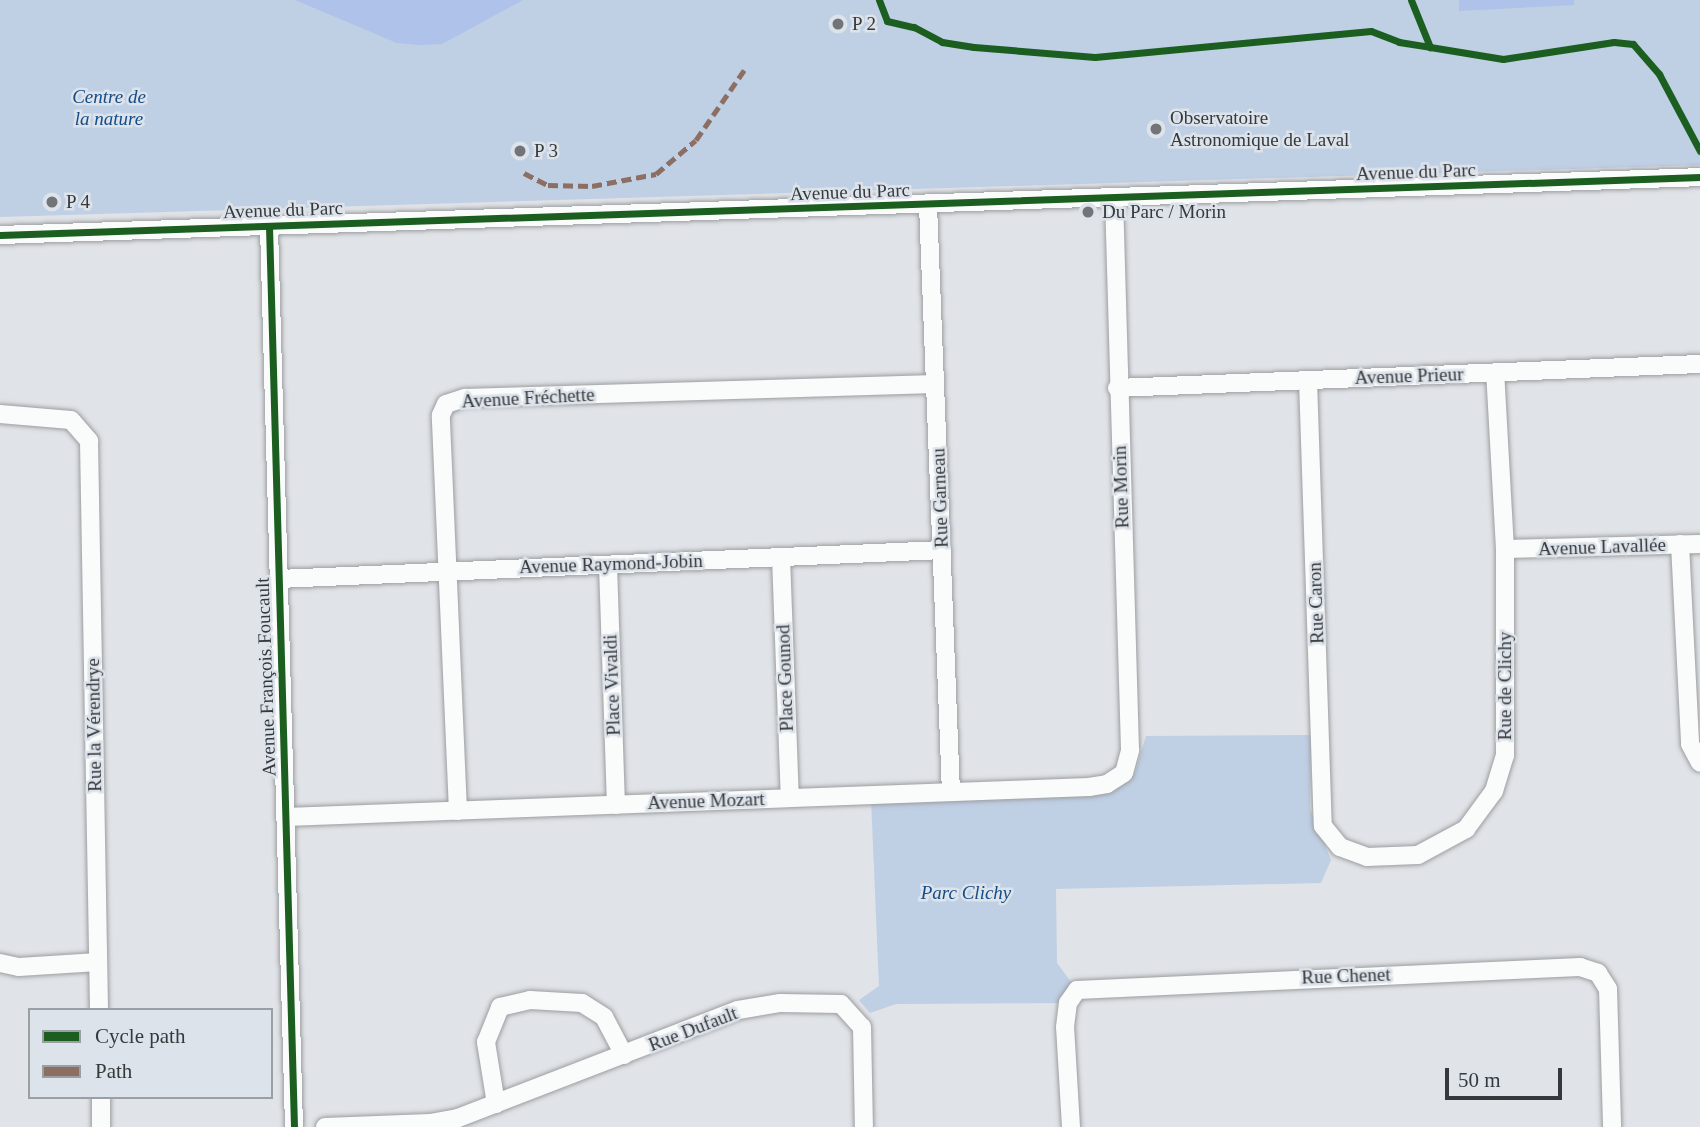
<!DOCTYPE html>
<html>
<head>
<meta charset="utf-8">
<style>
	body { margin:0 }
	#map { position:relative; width:1700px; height:1127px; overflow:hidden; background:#e0e3e7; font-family:Georgia,serif }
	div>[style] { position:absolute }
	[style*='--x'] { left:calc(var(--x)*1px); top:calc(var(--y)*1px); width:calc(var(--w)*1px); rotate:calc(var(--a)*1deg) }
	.green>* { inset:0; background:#bfcfe4 }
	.water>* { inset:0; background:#aec2ea }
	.roads { filter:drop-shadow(0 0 2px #9c9ea1) drop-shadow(0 0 2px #9c9ea1) }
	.street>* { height:18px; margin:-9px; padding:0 9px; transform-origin:9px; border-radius:9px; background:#fafbfb }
	.quiet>* { height:5px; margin-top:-2.5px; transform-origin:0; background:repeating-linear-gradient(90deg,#8d6e63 0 10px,transparent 0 15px) }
	.cycleway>* { height:7px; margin:-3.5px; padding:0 3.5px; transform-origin:3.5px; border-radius:3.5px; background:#1b5e20 }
	.dots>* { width:19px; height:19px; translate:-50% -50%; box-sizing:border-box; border:4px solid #dde3ea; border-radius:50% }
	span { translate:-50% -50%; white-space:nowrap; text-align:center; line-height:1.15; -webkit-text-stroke:5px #dde3ea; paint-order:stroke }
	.poi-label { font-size:19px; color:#36393c }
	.left { translate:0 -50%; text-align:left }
	.park-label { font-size:19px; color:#134c89; font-style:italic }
	.street-label { font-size:19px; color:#36393c }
	.legend { position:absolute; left:28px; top:1008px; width:245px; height:91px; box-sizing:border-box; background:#dde3ea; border:2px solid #9a9fa4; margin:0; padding:9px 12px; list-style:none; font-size:21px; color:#36393c }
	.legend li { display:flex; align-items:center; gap:14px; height:35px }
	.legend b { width:35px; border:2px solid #9a9fa4 }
	.scale { position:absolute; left:1445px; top:1068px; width:117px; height:32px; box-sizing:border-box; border:4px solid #36393c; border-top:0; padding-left:9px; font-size:21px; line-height:24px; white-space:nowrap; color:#36393c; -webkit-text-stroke:5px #dde3ea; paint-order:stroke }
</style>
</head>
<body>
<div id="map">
	<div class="green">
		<div style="clip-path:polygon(0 0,1700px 0,1700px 165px,0 217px)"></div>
		<div style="clip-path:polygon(1311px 735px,1310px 809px,1331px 860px,1321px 883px,1056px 889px,1057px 963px,1077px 990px,1068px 1003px,896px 1004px,870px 1013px,859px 1000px,879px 986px,871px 799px,1123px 782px,1135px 773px,1146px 736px)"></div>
	</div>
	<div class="water">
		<div style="clip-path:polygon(295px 0,523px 0,442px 44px,420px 45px,397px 43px)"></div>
		<div style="clip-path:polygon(1459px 0,1574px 0,1574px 5px,1459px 11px)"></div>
	</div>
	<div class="roads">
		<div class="street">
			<div style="--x:928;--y:205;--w:587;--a:87.76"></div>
			<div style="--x:269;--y:226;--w:901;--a:88.41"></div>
			<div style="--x:0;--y:235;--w:1701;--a:-1.95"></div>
			<div style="--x:1308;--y:380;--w:446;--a:88.1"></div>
			<div style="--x:1323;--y:826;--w:27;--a:51"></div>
			<div style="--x:1340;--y:847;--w:29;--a:20"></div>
			<div style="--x:1367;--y:857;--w:51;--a:-2.2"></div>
			<div style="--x:1418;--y:855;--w:55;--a:-28.4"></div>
			<div style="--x:1466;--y:829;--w:47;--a:-53.6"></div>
			<div style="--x:1494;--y:791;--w:37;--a:-73"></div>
			<div style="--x:1505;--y:756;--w:207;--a:-90"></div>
			<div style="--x:1505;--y:549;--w:177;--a:-93.2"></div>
			<div style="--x:1117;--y:388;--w:583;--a:-2.36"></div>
			<div style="--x:0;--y:414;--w:71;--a:4.8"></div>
			<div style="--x:71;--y:420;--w:28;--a:49"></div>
			<div style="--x:89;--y:441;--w:569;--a:88.99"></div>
			<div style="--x:1680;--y:544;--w:200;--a:87.1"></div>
			<div style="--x:1690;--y:744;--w:21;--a:62"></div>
			<div style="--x:1505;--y:549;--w:195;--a:-1.5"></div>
			<div style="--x:781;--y:557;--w:241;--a:87.9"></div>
			<div style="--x:608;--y:565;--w:240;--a:88.1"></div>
			<div style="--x:279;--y:579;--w:664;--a:-2.5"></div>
			<div style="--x:458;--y:811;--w:396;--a:-92.5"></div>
			<div style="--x:441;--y:415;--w:12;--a:-66"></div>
			<div style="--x:446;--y:404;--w:20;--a:-18"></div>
			<div style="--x:465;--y:398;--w:470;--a:-1.7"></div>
			<div style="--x:286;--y:817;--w:804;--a:-2.14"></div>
			<div style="--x:1089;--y:787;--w:18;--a:-9"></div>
			<div style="--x:1107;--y:784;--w:20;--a:-33"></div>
			<div style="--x:1124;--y:773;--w:24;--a:-75"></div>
			<div style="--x:1130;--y:750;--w:551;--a:-91.66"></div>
			<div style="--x:0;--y:963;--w:19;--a:12"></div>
			<div style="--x:19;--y:967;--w:79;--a:-3.6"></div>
			<div style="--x:101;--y:1097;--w:30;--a:90"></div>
			<div style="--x:496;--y:1104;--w:63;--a:-99.2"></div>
			<div style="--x:486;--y:1042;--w:38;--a:-68"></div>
			<div style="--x:500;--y:1007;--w:31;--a:-13"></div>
			<div style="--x:530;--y:1000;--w:52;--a:3.3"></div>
			<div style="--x:582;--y:1003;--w:26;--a:32"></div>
			<div style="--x:604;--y:1017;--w:43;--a:62.2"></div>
			<div style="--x:325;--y:1127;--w:105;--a:-2.2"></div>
			<div style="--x:430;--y:1123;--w:28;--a:-10"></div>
			<div style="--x:458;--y:1118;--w:300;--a:-21.1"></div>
			<div style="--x:738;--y:1010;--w:43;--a:-9.5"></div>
			<div style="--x:780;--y:1003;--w:61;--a:0.9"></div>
			<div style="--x:841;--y:1004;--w:31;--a:48"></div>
			<div style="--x:862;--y:1027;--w:100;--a:88.9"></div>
			<div style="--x:1071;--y:1127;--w:100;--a:-93.4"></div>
			<div style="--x:1065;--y:1027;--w:24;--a:-83"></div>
			<div style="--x:1068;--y:1003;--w:16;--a:-55"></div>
			<div style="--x:1077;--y:990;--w:504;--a:-2.62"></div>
			<div style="--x:1580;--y:967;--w:19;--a:18"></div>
			<div style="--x:1598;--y:973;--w:19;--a:58"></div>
			<div style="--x:1608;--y:989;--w:138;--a:88.3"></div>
		</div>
	</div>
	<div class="quiet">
		<div style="--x:524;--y:173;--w:27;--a:27"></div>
		<div style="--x:548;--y:185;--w:44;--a:1.3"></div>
		<div style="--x:592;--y:186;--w:65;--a:-10.6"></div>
		<div style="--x:656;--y:174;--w:52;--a:-40.4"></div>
		<div style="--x:696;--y:140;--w:90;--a:-55.4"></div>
	</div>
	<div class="cycleway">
		<div style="--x:879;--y:0;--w:22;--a:69"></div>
		<div style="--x:887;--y:21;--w:28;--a:13"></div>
		<div style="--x:914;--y:27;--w:32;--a:28"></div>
		<div style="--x:942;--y:42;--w:32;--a:9"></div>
		<div style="--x:974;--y:47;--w:121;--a:4.7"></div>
		<div style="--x:1095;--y:57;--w:277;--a:-5.4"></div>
		<div style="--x:1371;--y:31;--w:30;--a:21"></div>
		<div style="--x:1399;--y:42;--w:31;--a:9"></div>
		<div style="--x:1411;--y:0;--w:51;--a:68"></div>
		<div style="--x:1430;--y:47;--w:74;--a:9.3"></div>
		<div style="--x:1503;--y:59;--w:112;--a:-8.7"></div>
		<div style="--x:1614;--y:42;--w:19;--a:6"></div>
		<div style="--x:1633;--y:44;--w:40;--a:49"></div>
		<div style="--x:1659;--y:74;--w:87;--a:62"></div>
		<div style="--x:269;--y:226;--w:901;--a:88.41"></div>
		<div style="--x:0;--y:235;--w:1701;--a:-1.95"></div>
	</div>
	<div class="dots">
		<div style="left:838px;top:24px;background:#727478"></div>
		<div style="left:1156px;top:129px;background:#727478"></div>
		<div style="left:520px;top:151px;background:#727478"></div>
		<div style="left:52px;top:202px;background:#727478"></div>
		<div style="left:1088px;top:212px;background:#727478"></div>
	</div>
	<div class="poi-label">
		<span class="left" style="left:852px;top:24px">P 2</span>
		<span class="left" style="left:1170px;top:129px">Observatoire<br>Astronomique de Laval</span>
		<span class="left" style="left:534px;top:151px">P 3</span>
		<span class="left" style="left:66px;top:202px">P 4</span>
		<span class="left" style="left:1102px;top:212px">Du Parc / Morin</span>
	</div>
	<div class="park-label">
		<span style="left:109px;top:108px">Centre de<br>la nature</span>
		<span style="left:966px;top:893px">Parc Clichy</span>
	</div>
	<div class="street-label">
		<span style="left:1416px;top:172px;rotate:-2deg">Avenue du Parc</span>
		<span style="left:850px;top:192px;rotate:-2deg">Avenue du Parc</span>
		<span style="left:283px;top:210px;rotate:-2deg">Avenue du Parc</span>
		<span style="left:1409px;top:376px;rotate:-2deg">Avenue Prieur</span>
		<span style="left:528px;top:398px;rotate:-3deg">Avenue Fréchette</span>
		<span style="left:1121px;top:487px;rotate:-92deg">Rue Morin</span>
		<span style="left:940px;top:498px;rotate:-92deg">Rue Garneau</span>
		<span style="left:1602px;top:547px;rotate:-2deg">Avenue Lavallée</span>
		<span style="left:611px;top:564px;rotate:-2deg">Avenue Raymond-Jobin</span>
		<span style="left:1316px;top:603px;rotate:-92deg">Rue Caron</span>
		<span style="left:266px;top:677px;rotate:-92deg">Avenue François Foucault</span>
		<span style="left:785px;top:678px;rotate:-92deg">Place Gounod</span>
		<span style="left:612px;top:685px;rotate:-92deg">Place Vivaldi</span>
		<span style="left:1505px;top:686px;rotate:-90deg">Rue de Clichy</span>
		<span style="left:94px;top:725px;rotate:-91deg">Rue la Vérendrye</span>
		<span style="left:706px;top:801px;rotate:-2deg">Avenue Mozart</span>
		<span style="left:1346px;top:976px;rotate:-2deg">Rue Chenet</span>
		<span style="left:693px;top:1029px;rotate:-21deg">Rue Dufault</span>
	</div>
	<ul class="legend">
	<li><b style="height:9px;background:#1b5e20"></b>Cycle path</li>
	<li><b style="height:9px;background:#8d6e63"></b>Path</li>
	</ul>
	<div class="scale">50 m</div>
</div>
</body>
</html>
